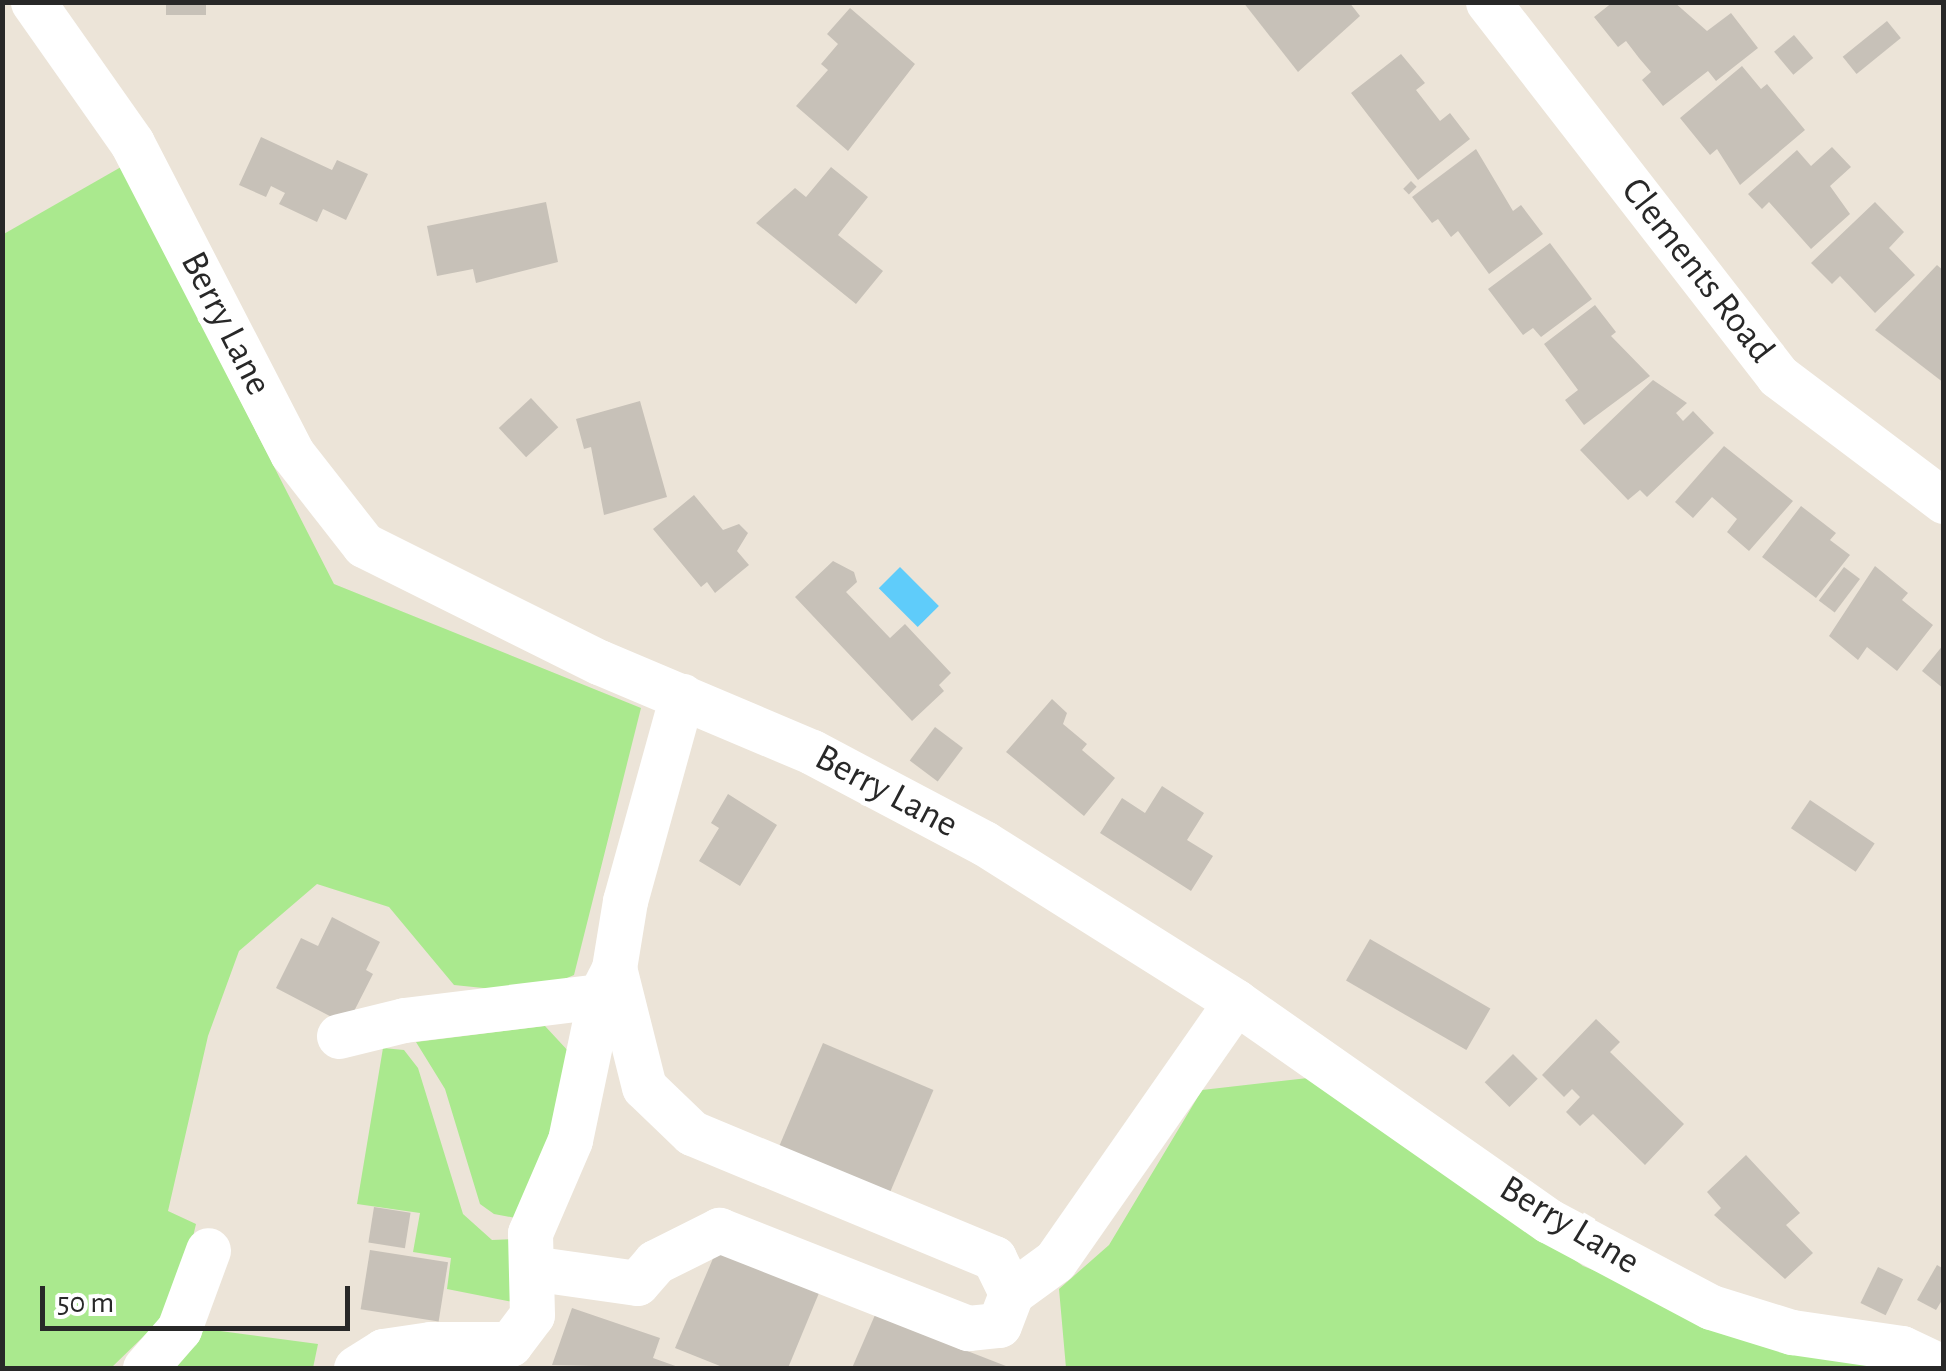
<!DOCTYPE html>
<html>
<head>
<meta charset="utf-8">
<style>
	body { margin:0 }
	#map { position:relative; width:1946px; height:1371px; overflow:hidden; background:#ece4d8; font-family:"Alegreya Sans",sans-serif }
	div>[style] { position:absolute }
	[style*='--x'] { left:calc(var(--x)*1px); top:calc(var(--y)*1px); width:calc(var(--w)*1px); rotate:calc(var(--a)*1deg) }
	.green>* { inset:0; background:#aae98e }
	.water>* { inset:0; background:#5fccfa; transform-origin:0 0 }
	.building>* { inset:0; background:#c7c1b8; transform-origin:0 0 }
	.minor>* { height:45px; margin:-22.5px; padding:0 22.5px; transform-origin:22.5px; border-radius:22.5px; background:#fff }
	span { translate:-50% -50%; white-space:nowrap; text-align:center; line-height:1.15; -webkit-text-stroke:10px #fff; paint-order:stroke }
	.street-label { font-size:38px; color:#282828 }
	.frame { position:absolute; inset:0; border:5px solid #282828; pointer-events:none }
	.scale { position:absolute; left:40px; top:1286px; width:310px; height:45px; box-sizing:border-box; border:5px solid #282828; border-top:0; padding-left:12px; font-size:30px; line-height:35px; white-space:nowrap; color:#282828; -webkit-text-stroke:8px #fff; paint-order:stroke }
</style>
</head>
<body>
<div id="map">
	<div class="green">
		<div style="clip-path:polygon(121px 167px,334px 584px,641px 708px,574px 975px,532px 993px,454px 985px,389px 907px,317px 884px,239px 951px,208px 1036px,168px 1211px,196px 1224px,177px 1304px,111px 1368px,3px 1368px,2px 235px)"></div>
		<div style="clip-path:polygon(545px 1026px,570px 1053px,556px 1140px,521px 1219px,494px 1214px,480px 1204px,445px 1089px,416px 1042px)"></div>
		<div style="clip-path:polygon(383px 1048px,404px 1050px,418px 1068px,463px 1214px,492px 1240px,517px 1239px,518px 1303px,447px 1289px,451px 1258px,413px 1252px,420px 1213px,357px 1204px)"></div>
		<div style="clip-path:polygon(1308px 1078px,1445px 1166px,1583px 1266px,1792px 1350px,1893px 1368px,1066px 1368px,1059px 1289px,1109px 1245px,1202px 1090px)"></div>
		<div style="clip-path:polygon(205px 1329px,318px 1344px,313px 1368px,168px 1368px)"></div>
	</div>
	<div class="water">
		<div style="left:900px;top:567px;width:55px;height:30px;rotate:45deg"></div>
	</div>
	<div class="building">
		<div style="left:166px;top:2px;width:40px;height:13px"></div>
		<div style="clip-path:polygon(1243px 2px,1349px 2px,1360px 16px,1298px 72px)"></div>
		<div style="clip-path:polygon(1613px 2px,1674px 2px,1707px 31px,1731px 13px,1758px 48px,1716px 81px,1708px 71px,1663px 106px,1642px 80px,1651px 72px,1639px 58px,1626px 41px,1618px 47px,1594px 17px)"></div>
		<div style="clip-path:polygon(850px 8px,915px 64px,848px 151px,796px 106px,828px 70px,821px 64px,838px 44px,827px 34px)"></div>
		<div style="left:1887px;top:21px;width:22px;height:57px;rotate:51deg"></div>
		<div style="left:1794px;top:35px;width:30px;height:26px;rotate:50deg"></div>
		<div style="clip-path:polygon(1401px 54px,1425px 83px,1416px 90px,1440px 121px,1450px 113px,1470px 139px,1418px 180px,1351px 93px)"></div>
		<div style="clip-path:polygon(1742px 66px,1761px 89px,1767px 84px,1805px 130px,1740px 185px,1717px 149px,1710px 155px,1680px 118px)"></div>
		<div style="clip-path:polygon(261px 137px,332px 170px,337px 160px,368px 174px,346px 220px,323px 209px,317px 222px,279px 204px,285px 193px,271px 186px,266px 197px,239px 185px)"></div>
		<div style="clip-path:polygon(1832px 147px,1851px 167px,1830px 186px,1850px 214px,1811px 249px,1769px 202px,1762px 209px,1748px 194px,1797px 150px,1811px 166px)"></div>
		<div style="clip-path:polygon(1476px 149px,1513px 211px,1521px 205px,1543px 234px,1489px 274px,1458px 231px,1451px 237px,1438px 219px,1432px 223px,1412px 197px)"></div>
		<div style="clip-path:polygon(831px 167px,868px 197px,838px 235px,883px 271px,856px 304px,756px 223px,795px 188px,806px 197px)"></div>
		<div style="left:1411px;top:181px;width:8px;height:11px;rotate:45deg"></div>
		<div style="clip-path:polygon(546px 202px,558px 262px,476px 283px,473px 269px,437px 276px,427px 226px)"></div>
		<div style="clip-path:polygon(1875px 202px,1904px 232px,1889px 248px,1915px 275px,1875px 313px,1840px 276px,1832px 284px,1811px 263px)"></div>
		<div style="clip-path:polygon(1550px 243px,1592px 299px,1541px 337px,1533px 328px,1523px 335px,1488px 289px)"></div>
		<div style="clip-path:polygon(1937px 265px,1944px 271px,1944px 383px,1875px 330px)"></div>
		<div style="clip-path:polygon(1595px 305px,1616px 332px,1611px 336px,1650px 376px,1584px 425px,1565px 400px,1578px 390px,1544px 344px)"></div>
		<div style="clip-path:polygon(1653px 380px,1687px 403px,1676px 413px,1683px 421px,1693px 411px,1714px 433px,1647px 497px,1640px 490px,1628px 500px,1580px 450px)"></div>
		<div style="left:531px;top:398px;width:40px;height:44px;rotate:47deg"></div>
		<div style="clip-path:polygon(640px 401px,667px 497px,604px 515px,591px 447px,584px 449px,576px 419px)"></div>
		<div style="clip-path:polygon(1724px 446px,1793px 501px,1749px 551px,1727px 532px,1737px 519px,1712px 497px,1693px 518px,1675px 502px)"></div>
		<div style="clip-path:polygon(694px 495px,723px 530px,739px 524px,748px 533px,737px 551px,749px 565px,715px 593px,707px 582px,701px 587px,653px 529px)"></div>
		<div style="clip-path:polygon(1801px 506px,1836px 533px,1830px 540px,1850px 555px,1816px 598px,1762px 557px)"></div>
		<div style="clip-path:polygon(833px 561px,854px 572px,857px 582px,846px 592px,890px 638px,905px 624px,951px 673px,939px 685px,944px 691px,912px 721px,795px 597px)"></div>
		<div style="clip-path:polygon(1875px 566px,1908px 593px,1902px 600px,1933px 625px,1897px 671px,1867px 647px,1858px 660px,1829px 636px)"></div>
		<div style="left:1844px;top:567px;width:20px;height:42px;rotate:37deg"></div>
		<div style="clip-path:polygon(1944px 644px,1944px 689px,1922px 671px)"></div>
		<div style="clip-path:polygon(1052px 699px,1067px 713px,1063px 724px,1087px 744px,1082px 750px,1115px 778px,1084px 816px,1006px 752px)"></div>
		<div style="left:935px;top:727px;width:35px;height:42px;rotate:37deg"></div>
		<div style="clip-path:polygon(1162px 786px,1204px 813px,1187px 840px,1213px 856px,1191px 891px,1100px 833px,1122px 798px,1145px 813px)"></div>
		<div style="clip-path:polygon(728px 794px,777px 825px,740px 886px,699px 861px,719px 828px,711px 823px)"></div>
		<div style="left:1810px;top:800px;width:78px;height:34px;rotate:34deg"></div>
		<div style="clip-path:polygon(332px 917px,380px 942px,366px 970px,373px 974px,347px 1025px,276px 988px,301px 938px,318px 946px)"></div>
		<div style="left:1370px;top:939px;width:139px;height:48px;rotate:30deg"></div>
		<div style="clip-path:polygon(1596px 1019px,1620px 1042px,1610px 1052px,1684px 1124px,1645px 1165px,1593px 1114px,1580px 1126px,1566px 1112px,1580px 1097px,1572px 1089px,1564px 1097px,1542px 1075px)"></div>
		<div style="left:823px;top:1043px;width:120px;height:116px;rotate:23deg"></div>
		<div style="left:1513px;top:1054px;width:35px;height:40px;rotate:45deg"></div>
		<div style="clip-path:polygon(1746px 1155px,1800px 1213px,1786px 1225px,1813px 1253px,1785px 1279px,1714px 1215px,1721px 1208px,1707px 1192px)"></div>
		<div style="left:374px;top:1207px;width:37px;height:36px;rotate:9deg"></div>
		<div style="clip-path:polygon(717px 1249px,819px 1293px,788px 1368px,725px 1368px,675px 1348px)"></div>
		<div style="left:370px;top:1250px;width:79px;height:60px;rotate:9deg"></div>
		<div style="clip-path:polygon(1937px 1265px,1944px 1269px,1944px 1297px,1936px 1310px,1917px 1300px)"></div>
		<div style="left:1878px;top:1267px;width:28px;height:40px;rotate:26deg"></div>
		<div style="clip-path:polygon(572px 1308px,660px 1338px,653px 1358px,681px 1368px,552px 1365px)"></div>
		<div style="clip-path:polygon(875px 1315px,1011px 1368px,852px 1368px)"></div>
	</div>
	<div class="minor">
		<div style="--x:33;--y:2;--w:172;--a:54.9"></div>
		<div style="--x:132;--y:143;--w:349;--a:62.7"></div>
		<div style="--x:292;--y:453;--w:117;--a:52"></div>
		<div style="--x:364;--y:545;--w:263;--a:26.5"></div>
		<div style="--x:599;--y:662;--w:231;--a:22.9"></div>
		<div style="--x:812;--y:752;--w:195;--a:27.9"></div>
		<div style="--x:984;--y:843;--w:298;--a:32.2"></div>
		<div style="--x:1236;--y:1002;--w:382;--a:35"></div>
		<div style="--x:1549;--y:1221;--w:183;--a:28"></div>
		<div style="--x:1711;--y:1307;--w:85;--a:17.2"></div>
		<div style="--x:1792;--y:1332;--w:111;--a:8.3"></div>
		<div style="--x:1902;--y:1348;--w:47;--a:25.5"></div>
		<div style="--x:1488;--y:2;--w:473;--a:52.2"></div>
		<div style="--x:1778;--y:376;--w:208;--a:37"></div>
		<div style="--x:339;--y:1036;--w:67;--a:-13.8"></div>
		<div style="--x:404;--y:1020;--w:197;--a:-7"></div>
		<div style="--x:600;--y:996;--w:31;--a:-63"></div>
		<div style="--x:614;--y:968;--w:68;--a:-80.7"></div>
		<div style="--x:625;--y:901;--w:213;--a:-74.5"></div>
		<div style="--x:531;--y:1268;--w:107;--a:8.1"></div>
		<div style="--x:637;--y:1283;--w:28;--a:-49"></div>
		<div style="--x:655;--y:1262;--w:72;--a:-26.6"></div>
		<div style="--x:719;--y:1230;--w:268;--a:21.5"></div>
		<div style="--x:968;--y:1328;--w:31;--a:-6"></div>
		<div style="--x:999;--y:1325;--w:34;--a:-69"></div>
		<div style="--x:1011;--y:1293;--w:39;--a:-116"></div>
		<div style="--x:994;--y:1258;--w:327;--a:-157.5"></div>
		<div style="--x:692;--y:1133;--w:66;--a:-136.2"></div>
		<div style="--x:644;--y:1087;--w:123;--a:-104.1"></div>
		<div style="--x:1011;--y:1293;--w:54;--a:-36"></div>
		<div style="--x:1055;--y:1261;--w:316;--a:-55.1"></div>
		<div style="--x:145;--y:1368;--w:52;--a:-48.9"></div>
		<div style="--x:179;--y:1329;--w:84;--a:-69.8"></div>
		<div style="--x:356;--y:1368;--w:32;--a:-32"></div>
		<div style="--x:383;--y:1351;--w:48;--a:-8.5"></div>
		<div style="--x:430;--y:1344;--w:80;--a:0"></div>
		<div style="--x:510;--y:1344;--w:36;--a:-53"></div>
		<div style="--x:532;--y:1315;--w:82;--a:-91.4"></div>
		<div style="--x:530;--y:1233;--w:101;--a:-66.7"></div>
		<div style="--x:570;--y:1140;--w:147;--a:-78.2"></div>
	</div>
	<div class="street-label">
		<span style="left:1697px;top:271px;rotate:52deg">Clements Road</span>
		<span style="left:225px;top:324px;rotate:63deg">Berry Lane</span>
		<span style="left:886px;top:792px;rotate:28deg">Berry Lane</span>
		<span style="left:1569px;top:1226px;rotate:31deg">Berry Lane</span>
	</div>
	<div class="frame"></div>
	<div class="scale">50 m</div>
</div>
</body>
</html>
